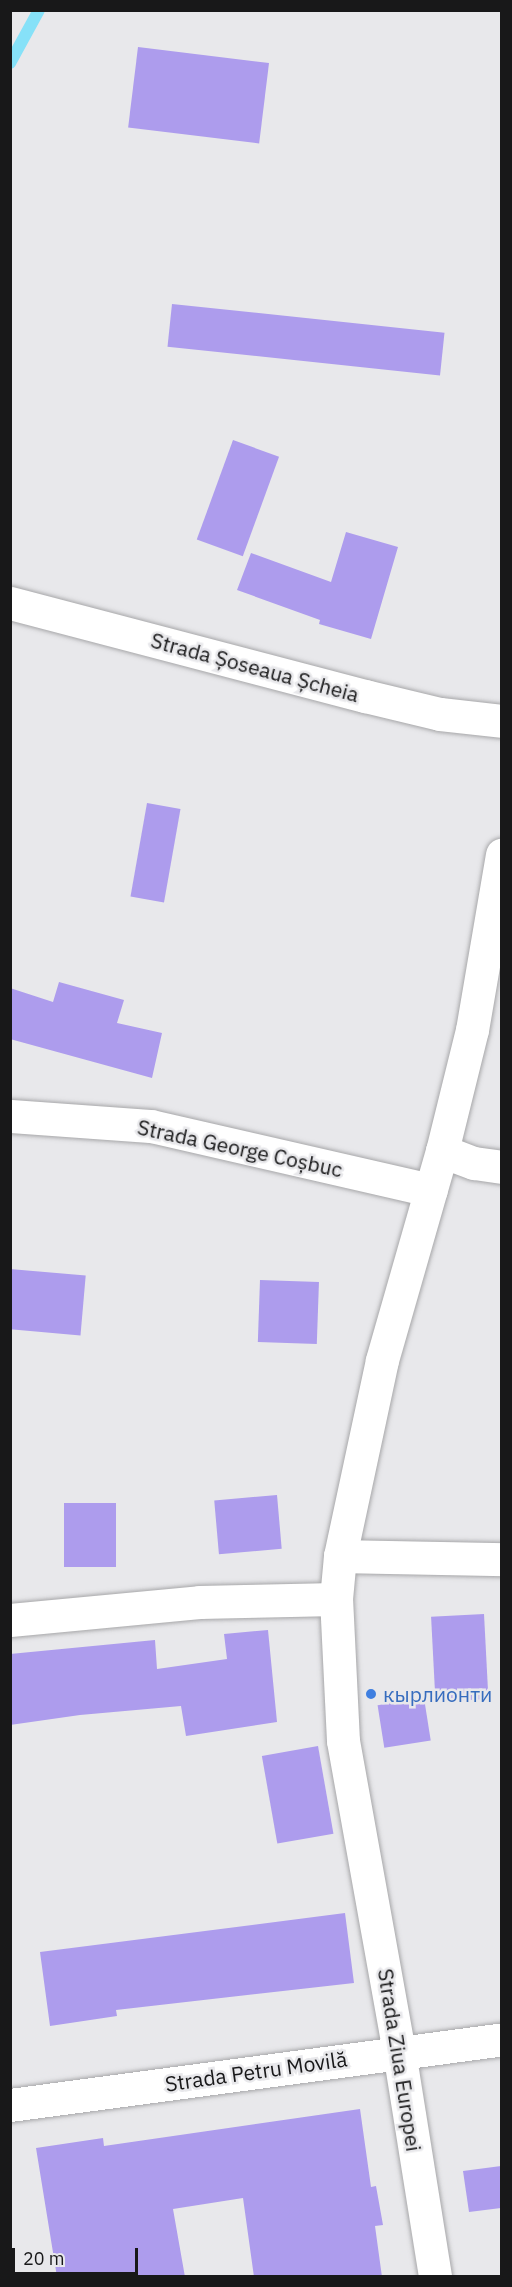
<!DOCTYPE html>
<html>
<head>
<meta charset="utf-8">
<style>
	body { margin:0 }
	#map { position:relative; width:512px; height:2287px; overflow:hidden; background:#e8e8eb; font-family:"IBM Plex Sans",sans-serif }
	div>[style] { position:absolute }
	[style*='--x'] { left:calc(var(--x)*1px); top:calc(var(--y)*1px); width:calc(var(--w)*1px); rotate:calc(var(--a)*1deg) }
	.stream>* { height:12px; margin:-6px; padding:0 6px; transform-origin:6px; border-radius:6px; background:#86e1f8 }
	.building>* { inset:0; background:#ad9ced; transform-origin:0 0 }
	.roads { filter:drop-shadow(0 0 2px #a7a7a9) drop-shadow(0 0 2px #a7a7a9) }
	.minor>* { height:33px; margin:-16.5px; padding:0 16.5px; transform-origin:16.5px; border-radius:16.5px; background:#fff }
	.secondary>* { height:33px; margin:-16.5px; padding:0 16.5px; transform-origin:16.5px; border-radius:16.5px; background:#fff }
	.dots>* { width:16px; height:16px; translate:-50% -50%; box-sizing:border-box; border:3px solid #e8e8eb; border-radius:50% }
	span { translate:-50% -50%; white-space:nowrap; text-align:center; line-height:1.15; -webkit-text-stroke:5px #e8e8eb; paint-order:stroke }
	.street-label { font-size:21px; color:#181819 }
	.shop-label { font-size:21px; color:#366cbe }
	.left { translate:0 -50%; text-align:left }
	.frame { position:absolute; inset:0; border:12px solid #181819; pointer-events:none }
	.scale { position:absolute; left:12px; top:2248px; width:126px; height:27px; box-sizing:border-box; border:3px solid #181819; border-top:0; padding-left:8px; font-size:18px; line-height:21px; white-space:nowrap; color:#181819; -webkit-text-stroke:4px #e8e8eb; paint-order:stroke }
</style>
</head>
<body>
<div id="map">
	<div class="stream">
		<div style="--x:10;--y:63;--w:60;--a:-61.3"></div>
	</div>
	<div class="building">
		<div style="left:138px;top:47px;width:132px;height:81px;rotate:7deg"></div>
		<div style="left:172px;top:304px;width:274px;height:43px;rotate:6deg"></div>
		<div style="left:233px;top:440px;width:49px;height:106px;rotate:20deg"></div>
		<div style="clip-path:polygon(346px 532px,398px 547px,371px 639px,319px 624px,320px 620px,237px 590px,251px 553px,331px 582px)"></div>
		<div style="left:147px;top:803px;width:34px;height:95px;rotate:10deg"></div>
		<div style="clip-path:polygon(59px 982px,124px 1000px,117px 1023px,162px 1033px,152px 1078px,10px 1039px,10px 988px,53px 1002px)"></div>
		<div style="left:10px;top:1269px;width:76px;height:60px;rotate:5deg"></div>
		<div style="left:260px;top:1280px;width:59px;height:62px;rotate:2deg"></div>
		<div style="left:277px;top:1495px;width:54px;height:63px;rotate:85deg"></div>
		<div style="left:64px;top:1503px;width:52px;height:64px"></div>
		<div style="left:484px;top:1614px;width:85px;height:53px;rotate:87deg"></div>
		<div style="clip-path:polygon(268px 1630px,277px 1722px,186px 1736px,181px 1706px,80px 1715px,10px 1725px,10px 1654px,155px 1640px,157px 1669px,227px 1659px,224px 1634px)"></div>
		<div style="left:424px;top:1698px;width:43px;height:47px;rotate:81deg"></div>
		<div style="left:318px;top:1746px;width:89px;height:57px;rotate:80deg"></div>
		<div style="clip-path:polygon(345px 1913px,354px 1983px,116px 2010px,117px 2016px,50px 2026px,40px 1952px)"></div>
		<div style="clip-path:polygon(360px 2109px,371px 2187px,376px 2186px,383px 2225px,375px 2226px,382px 2277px,254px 2277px,243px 2198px,173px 2209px,185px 2277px,57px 2277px,36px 2148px,103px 2138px,104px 2146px)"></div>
		<div style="clip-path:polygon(501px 2166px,501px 2208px,469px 2212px,463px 2171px)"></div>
	</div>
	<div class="roads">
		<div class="minor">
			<div style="--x:10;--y:1116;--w:141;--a:4.1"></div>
			<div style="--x:151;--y:1126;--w:287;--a:12.9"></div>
			<div style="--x:442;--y:1151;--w:34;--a:21"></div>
			<div style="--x:474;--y:1163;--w:28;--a:8"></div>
			<div style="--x:340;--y:1556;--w:162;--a:1.1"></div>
			<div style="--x:10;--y:1620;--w:190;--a:-5.4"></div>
			<div style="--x:199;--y:1602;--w:137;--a:-1.3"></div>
			<div style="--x:10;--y:2105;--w:496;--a:-7.6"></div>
			<div style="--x:435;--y:2276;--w:227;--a:-99.1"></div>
			<div style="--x:399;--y:2052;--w:316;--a:-100.2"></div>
			<div style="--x:343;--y:1741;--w:142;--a:-92.8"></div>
			<div style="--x:336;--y:1599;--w:43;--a:-84.7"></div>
			<div style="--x:340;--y:1556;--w:200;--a:-77.9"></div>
			<div style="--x:382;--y:1360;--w:217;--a:-74"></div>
			<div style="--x:442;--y:1151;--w:125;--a:-76.1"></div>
			<div style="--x:472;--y:1030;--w:178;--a:-80.3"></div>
		</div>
		<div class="secondary">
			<div style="--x:10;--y:603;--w:367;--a:14.7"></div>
			<div style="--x:365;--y:696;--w:77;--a:13.5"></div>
			<div style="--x:440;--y:714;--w:62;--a:6.4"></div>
		</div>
	</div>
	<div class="dots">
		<div style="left:371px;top:1694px;background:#3f7fe0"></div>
	</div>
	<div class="street-label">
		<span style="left:255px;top:667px;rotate:15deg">Strada Șoseaua Șcheia</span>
		<span style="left:240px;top:1148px;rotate:12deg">Strada George Coșbuc</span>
		<span style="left:400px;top:2060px;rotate:81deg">Strada Ziua Europei</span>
		<span style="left:256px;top:2071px;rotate:-8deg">Strada Petru Movilă</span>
	</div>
	<div class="shop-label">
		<span class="left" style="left:383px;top:1694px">кырлионти</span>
	</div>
	<div class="frame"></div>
	<div class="scale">20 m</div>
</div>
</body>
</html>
